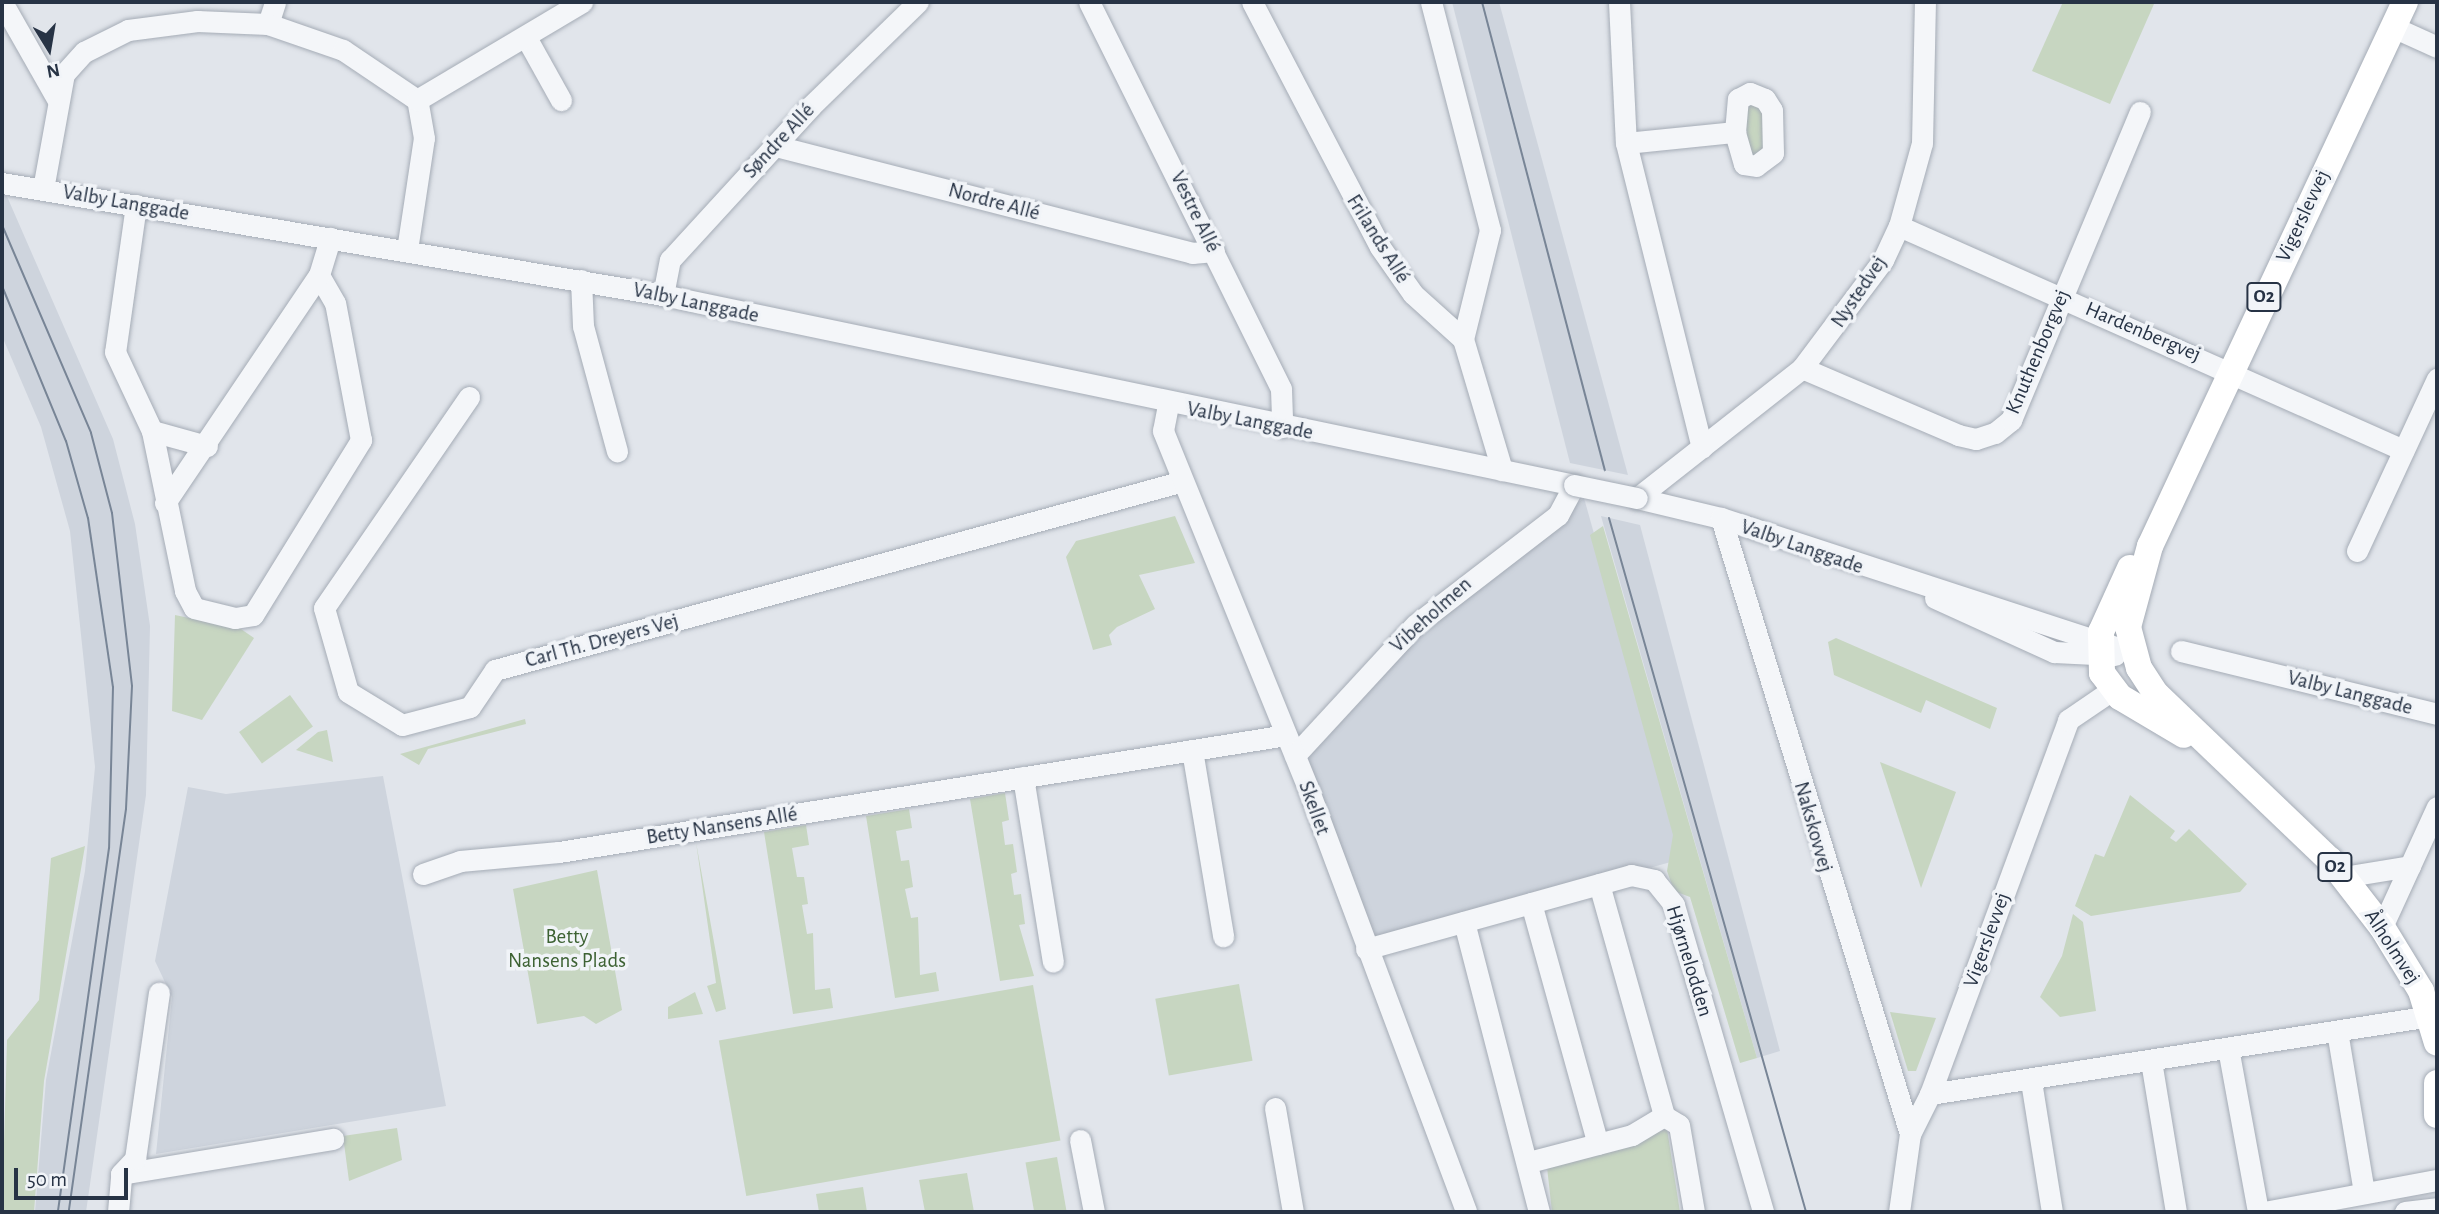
<!DOCTYPE html>
<html>
<head>
<meta charset="utf-8">
<style>
	body { margin:0 }
	#map { position:relative; width:2439px; height:1214px; overflow:hidden; background:#e1e5eb; font-family:"Alegreya Sans",sans-serif }
	div>[style] { position:absolute }
	[style*='--x'] { left:calc(var(--x)*1px); top:calc(var(--y)*1px); width:calc(var(--w)*1px); rotate:calc(var(--a)*1deg) }
	.built>* { inset:0; background:#ced4dd }
	.green>* { inset:0; background:#c7d6c1; transform-origin:0 0 }
	.roads { filter:drop-shadow(0 0 2px #a5acb6) drop-shadow(0 0 2px #a5acb6) }
	.minor>* { height:21px; margin:-10.5px; padding:0 10.5px; transform-origin:10.5px; border-radius:10.5px; background:#f4f6f9 }
	.major>* { height:26px; margin:-13px; padding:0 13px; transform-origin:13px; border-radius:13px; background:#fff }
	.tram>* { height:2px; margin:-1px; padding:0 1px; transform-origin:1px; border-radius:1px; background:#788596 }
	.bridges { filter:drop-shadow(0 0 2px #a5acb6) drop-shadow(0 0 2px #a5acb6) }
	.minor-bridge>* { height:21px; margin:-10.5px; padding:0 10.5px; transform-origin:10.5px; border-radius:10.5px; background:#f4f6f9 }
	span { translate:-50% -50%; white-space:nowrap; text-align:center; line-height:1.15; -webkit-text-stroke:7px #f1f4f8; paint-order:stroke }
	.shield-label span { padding:2px 5px; background:#f1f4f8; border:2px solid; border-radius:5px; -webkit-text-stroke-width:0 }
	.shield-label { font-size:19px; color:#273345; font-weight:700 }
	.street-label { font-size:21px; color:#273345 }
	.park-label { font-size:21px; color:#3d6233 }
	.frame { position:absolute; inset:0; border:4px solid #273345; pointer-events:none }
	.north { position:absolute; left:14px; top:14px; width:70px; height:70px; -webkit-text-stroke:5px #f1f4f8; paint-order:stroke; rotate:169deg; font-size:19px; font-weight:700; line-height:28px; text-align:center; color:#273345 }
	.north::after { content:''; display:block; margin:auto; width:24px; height:32px; background:#273345; clip-path:polygon(50% 0,100% 100%,50% 72%,0 100%) }
	.scale { position:absolute; left:14px; top:1168px; width:114px; height:32px; box-sizing:border-box; border:4px solid #273345; border-top:0; padding-left:9px; font-size:21px; line-height:24px; white-space:nowrap; color:#273345; -webkit-text-stroke:5px #f1f4f8; paint-order:stroke }
</style>
</head>
<body>
<div id="map">
	<div class="built">
		<div style="clip-path:polygon(1452px 2px,1499px 2px,1628px 475px,1570px 463px)"></div>
		<div style="clip-path:polygon(2px 185px,113px 439px,135px 524px,150px 626px,146px 795px,86px 1212px,35px 1212px,46px 1080px,85px 871px,95px 767px,70px 531px,41px 427px,2px 336px)"></div>
		<div style="clip-path:polygon(1584px 498px,1685px 858px,1370px 946px,1299px 753px,1447px 599px)"></div>
		<div style="clip-path:polygon(1601px 516px,1640px 525px,1780px 1051px,1757px 1058px)"></div>
		<div style="clip-path:polygon(383px 776px,446px 1106px,156px 1154px,172px 997px,155px 961px,188px 787px,226px 794px)"></div>
	</div>
	<div class="green">
		<div style="clip-path:polygon(2063px 2px,2154px 4px,2110px 104px,2032px 71px)"></div>
		<div style="clip-path:polygon(1742px 104px,1759px 104px,1771px 143px,1753px 156px,1747px 154px)"></div>
		<div style="clip-path:polygon(1175px 516px,1195px 563px,1139px 575px,1155px 609px,1117px 627px,1109px 635px,1112px 645px,1093px 650px,1066px 557px,1076px 541px)"></div>
		<div style="clip-path:polygon(1603px 526px,1757px 1058px,1740px 1063px,1690px 897px,1674px 891px,1667px 871px,1673px 835px,1590px 535px)"></div>
		<div style="clip-path:polygon(175px 615px,241px 629px,254px 638px,202px 720px,172px 711px)"></div>
		<div style="clip-path:polygon(1836px 638px,1997px 708px,1990px 729px,1926px 700px,1921px 713px,1834px 675px,1828px 642px)"></div>
		<div style="left:290px;top:695px;width:39px;height:63px;rotate:54deg"></div>
		<div style="clip-path:polygon(525px 719px,526px 724px,428px 749px,419px 765px,400px 754px)"></div>
		<div style="clip-path:polygon(327px 730px,333px 762px,296px 750px,318px 732px)"></div>
		<div style="clip-path:polygon(1880px 762px,1956px 792px,1921px 888px)"></div>
		<div style="clip-path:polygon(1005px 793px,1009px 820px,1002px 822px,1005px 845px,1013px 844px,1017px 872px,1011px 874px,1014px 895px,1021px 894px,1025px 924px,1019px 925px,1034px 976px,1000px 981px,970px 799px)"></div>
		<div style="clip-path:polygon(2130px 795px,2175px 831px,2170px 838px,2176px 842px,2189px 829px,2247px 884px,2240px 892px,2091px 916px,2075px 906px,2095px 854px,2104px 857px)"></div>
		<div style="clip-path:polygon(909px 809px,912px 828px,896px 831px,901px 861px,909px 860px,913px 887px,905px 889px,911px 918px,918px 917px,920px 975px,936px 972px,939px 991px,895px 998px,866px 816px)"></div>
		<div style="clip-path:polygon(806px 825px,809px 845px,792px 848px,797px 877px,804px 877px,808px 904px,802px 905px,807px 934px,813px 933px,815px 990px,830px 988px,833px 1008px,793px 1014px,764px 832px)"></div>
		<div style="clip-path:polygon(696px 842px,726px 1009px,716px 1012px,707px 986px,716px 983px)"></div>
		<div style="clip-path:polygon(85px 846px,44px 1081px,34px 1212px,2px 1212px,7px 1040px,39px 1000px,51px 858px)"></div>
		<div style="clip-path:polygon(597px 870px,622px 1010px,596px 1024px,584px 1016px,537px 1024px,513px 889px)"></div>
		<div style="clip-path:polygon(2073px 914px,2083px 922px,2096px 1011px,2060px 1017px,2040px 997px,2062px 956px)"></div>
		<div style="left:1239px;top:984px;width:78px;height:85px;rotate:80deg"></div>
		<div style="left:1033px;top:985px;width:158px;height:319px;rotate:80deg"></div>
		<div style="clip-path:polygon(695px 992px,703px 1014px,668px 1019px,668px 1007px)"></div>
		<div style="clip-path:polygon(1890px 1012px,1936px 1018px,1916px 1071px,1908px 1071px)"></div>
		<div style="clip-path:polygon(397px 1128px,402px 1160px,349px 1181px,343px 1136px)"></div>
		<div style="clip-path:polygon(1667px 1129px,1680px 1212px,1552px 1212px,1547px 1167px)"></div>
		<div style="left:1057px;top:1157px;width:56px;height:32px;rotate:80deg"></div>
		<div style="clip-path:polygon(967px 1173px,974px 1212px,925px 1212px,919px 1180px)"></div>
		<div style="clip-path:polygon(863px 1187px,867px 1212px,819px 1212px,816px 1194px)"></div>
	</div>
	<div class="roads">
		<div class="minor">
			<div style="--x:2;--y:2;--w:112;--a:60.4"></div>
			<div style="--x:1089;--y:2;--w:432;--a:63.6"></div>
			<div style="--x:1281;--y:389;--w:38;--a:88"></div>
			<div style="--x:1252;--y:2;--w:276;--a:62.4"></div>
			<div style="--x:1380;--y:247;--w:57;--a:54.9"></div>
			<div style="--x:1413;--y:294;--w:67;--a:42"></div>
			<div style="--x:1463;--y:339;--w:137;--a:73.4"></div>
			<div style="--x:1431;--y:2;--w:236;--a:75.5"></div>
			<div style="--x:1490;--y:230;--w:112;--a:103.9"></div>
			<div style="--x:1619;--y:2;--w:141;--a:87.2"></div>
			<div style="--x:1626;--y:143;--w:314;--a:76"></div>
			<div style="--x:268;--y:24;--w:23;--a:-72"></div>
			<div style="--x:2393;--y:27;--w:48;--a:24.4"></div>
			<div style="--x:527;--y:39;--w:70;--a:60.9"></div>
			<div style="--x:1626;--y:143;--w:110;--a:-5.8"></div>
			<div style="--x:1735;--y:132;--w:33;--a:-85"></div>
			<div style="--x:1738;--y:99;--w:13;--a:-27"></div>
			<div style="--x:1750;--y:93;--w:16;--a:22"></div>
			<div style="--x:1765;--y:99;--w:13;--a:58"></div>
			<div style="--x:1772;--y:110;--w:43;--a:88.7"></div>
			<div style="--x:1773;--y:153;--w:21;--a:143"></div>
			<div style="--x:1756;--y:166;--w:12;--a:-171"></div>
			<div style="--x:1744;--y:164;--w:33;--a:-106"></div>
			<div style="--x:776;--y:146;--w:430;--a:14.4"></div>
			<div style="--x:1192;--y:253;--w:22;--a:-5"></div>
			<div style="--x:2;--y:183;--w:670;--a:9.62"></div>
			<div style="--x:663;--y:295;--w:931;--a:11.78"></div>
			<div style="--x:1574;--y:485;--w:34;--a:118"></div>
			<div style="--x:1558;--y:515;--w:180;--a:142.4"></div>
			<div style="--x:1415;--y:625;--w:177;--a:132.7"></div>
			<div style="--x:43;--y:189;--w:117;--a:-79.7"></div>
			<div style="--x:64;--y:74;--w:30;--a:-48"></div>
			<div style="--x:84;--y:52;--w:49;--a:-26.6"></div>
			<div style="--x:128;--y:30;--w:70;--a:-7.4"></div>
			<div style="--x:197;--y:21;--w:71;--a:2.4"></div>
			<div style="--x:268;--y:24;--w:79;--a:19.1"></div>
			<div style="--x:343;--y:50;--w:89;--a:34"></div>
			<div style="--x:136;--y:205;--w:148;--a:98.1"></div>
			<div style="--x:115;--y:352;--w:87;--a:64.9"></div>
			<div style="--x:152;--y:431;--w:163;--a:78.3"></div>
			<div style="--x:185;--y:591;--w:19;--a:62"></div>
			<div style="--x:194;--y:608;--w:42;--a:13.7"></div>
			<div style="--x:235;--y:618;--w:18;--a:-9"></div>
			<div style="--x:253;--y:615;--w:206;--a:-58.3"></div>
			<div style="--x:361;--y:440;--w:139;--a:-100.7"></div>
			<div style="--x:335;--y:303;--w:32;--a:-120"></div>
			<div style="--x:1899;--y:226;--w:552;--a:23.96"></div>
			<div style="--x:407;--y:250;--w:113;--a:-81.4"></div>
			<div style="--x:424;--y:138;--w:39;--a:-100"></div>
			<div style="--x:417;--y:100;--w:192;--a:-30.7"></div>
			<div style="--x:581;--y:280;--w:46;--a:87.5"></div>
			<div style="--x:583;--y:326;--w:130;--a:74.8"></div>
			<div style="--x:663;--y:295;--w:36;--a:-79"></div>
			<div style="--x:670;--y:260;--w:209;--a:-47.5"></div>
			<div style="--x:811;--y:106;--w:149;--a:-44.2"></div>
			<div style="--x:1802;--y:368;--w:170;--a:23.2"></div>
			<div style="--x:1958;--y:435;--w:18;--a:13"></div>
			<div style="--x:1976;--y:439;--w:20;--a:-18"></div>
			<div style="--x:1995;--y:433;--w:21;--a:-39"></div>
			<div style="--x:2011;--y:420;--w:334;--a:-67.3"></div>
			<div style="--x:469;--y:397;--w:256;--a:124.5"></div>
			<div style="--x:324;--y:608;--w:87;--a:74.1"></div>
			<div style="--x:348;--y:692;--w:63;--a:31.4"></div>
			<div style="--x:402;--y:725;--w:70;--a:-14.8"></div>
			<div style="--x:470;--y:707;--w:45;--a:-56"></div>
			<div style="--x:495;--y:670;--w:713;--a:-15.36"></div>
			<div style="--x:1168;--y:405;--w:26;--a:101"></div>
			<div style="--x:1163;--y:431;--w:388;--a:67.9"></div>
			<div style="--x:1309;--y:791;--w:449;--a:69.5"></div>
			<div style="--x:152;--y:431;--w:57;--a:15.3"></div>
			<div style="--x:1637;--y:498;--w:210;--a:-38.2"></div>
			<div style="--x:1802;--y:368;--w:135;--a:-53.1"></div>
			<div style="--x:1883;--y:260;--w:38;--a:-65"></div>
			<div style="--x:1899;--y:226;--w:86;--a:-74.5"></div>
			<div style="--x:1922;--y:143;--w:141;--a:-88.8"></div>
			<div style="--x:1637;--y:498;--w:86;--a:13.4"></div>
			<div style="--x:1721;--y:518;--w:432;--a:18.1"></div>
			<div style="--x:165;--y:503;--w:275;--a:-56"></div>
			<div style="--x:319;--y:275;--w:39;--a:-73"></div>
			<div style="--x:1721;--y:518;--w:644;--a:72.94"></div>
			<div style="--x:2357;--y:551;--w:190;--a:-65.1"></div>
			<div style="--x:1935;--y:598;--w:131;--a:24.4"></div>
			<div style="--x:2054;--y:652;--w:61;--a:2.8"></div>
			<div style="--x:2181;--y:651;--w:264;--a:13.8"></div>
			<div style="--x:1192;--y:750;--w:189;--a:80.5"></div>
			<div style="--x:1023;--y:777;--w:187;--a:80.8"></div>
			<div style="--x:423;--y:874;--w:39;--a:-19"></div>
			<div style="--x:460;--y:861;--w:99;--a:-5.2"></div>
			<div style="--x:559;--y:852;--w:736;--a:-9.14"></div>
			<div style="--x:2343;--y:877;--w:68;--a:-9.3"></div>
			<div style="--x:1599;--y:884;--w:241;--a:74.3"></div>
			<div style="--x:1664;--y:1116;--w:17;--a:31"></div>
			<div style="--x:1679;--y:1125;--w:88;--a:80.2"></div>
			<div style="--x:1531;--y:903;--w:250;--a:74.5"></div>
			<div style="--x:1464;--y:922;--w:300;--a:75.5"></div>
			<div style="--x:2382;--y:927;--w:132;--a:-65.4"></div>
			<div style="--x:1366;--y:949;--w:275;--a:-15.6"></div>
			<div style="--x:1631;--y:875;--w:24;--a:12"></div>
			<div style="--x:1654;--y:880;--w:32;--a:51"></div>
			<div style="--x:1674;--y:905;--w:320;--a:73.8"></div>
			<div style="--x:2337;--y:1031;--w:164;--a:80.5"></div>
			<div style="--x:2228;--y:1048;--w:167;--a:79.6"></div>
			<div style="--x:2151;--y:1061;--w:153;--a:80.6"></div>
			<div style="--x:2031;--y:1081;--w:133;--a:80.9"></div>
			<div style="--x:1930;--y:1094;--w:513;--a:-8.86"></div>
			<div style="--x:1275;--y:1108;--w:106;--a:80.2"></div>
			<div style="--x:1080;--y:1140;--w:73;--a:79"></div>
			<div style="--x:1529;--y:1162;--w:106;--a:-14.7"></div>
			<div style="--x:1632;--y:1135;--w:37;--a:-31"></div>
			<div style="--x:121;--y:1174;--w:215;--a:-9.4"></div>
			<div style="--x:118;--y:1212;--w:38;--a:-85"></div>
			<div style="--x:121;--y:1174;--w:21;--a:-47"></div>
			<div style="--x:135;--y:1159;--w:168;--a:-81.8"></div>
			<div style="--x:1899;--y:1212;--w:79;--a:-82"></div>
			<div style="--x:1910;--y:1134;--w:45;--a:-63.4"></div>
			<div style="--x:1930;--y:1094;--w:399;--a:-69.7"></div>
			<div style="--x:2068;--y:720;--w:53;--a:-34.3"></div>
			<div style="--x:2264;--y:1212;--w:176;--a:-10.5"></div>
			<div style="--x:2405;--y:1212;--w:32;--a:-7"></div>
		</div>
		<div class="major">
			<div style="--x:2405;--y:2;--w:601;--a:115.11"></div>
			<div style="--x:2150;--y:546;--w:84;--a:105.2"></div>
			<div style="--x:2128;--y:627;--w:42;--a:75"></div>
			<div style="--x:2139;--y:668;--w:31;--a:57"></div>
			<div style="--x:2156;--y:694;--w:240;--a:43.7"></div>
			<div style="--x:2330;--y:860;--w:85;--a:52.2"></div>
			<div style="--x:2382;--y:927;--w:75;--a:58.6"></div>
			<div style="--x:2421;--y:991;--w:54;--a:72.9"></div>
			<div style="--x:2130;--y:568;--w:70;--a:114.4"></div>
			<div style="--x:2101;--y:632;--w:41;--a:88.6"></div>
			<div style="--x:2102;--y:673;--w:30;--a:53"></div>
			<div style="--x:2120;--y:697;--w:74;--a:30.7"></div>
			<div style="--x:2437;--y:1083;--w:32;--a:90"></div>
		</div>
	</div>
	<div class="tram">
		<div style="--x:1482;--y:2;--w:484;--a:75.3"></div>
		<div style="--x:2;--y:225;--w:226;--a:66.8"></div>
		<div style="--x:91;--y:433;--w:83;--a:75.3"></div>
		<div style="--x:112;--y:513;--w:174;--a:83.4"></div>
		<div style="--x:132;--y:686;--w:123;--a:92.8"></div>
		<div style="--x:126;--y:809;--w:407;--a:98.1"></div>
		<div style="--x:2;--y:286;--w:168;--a:67.6"></div>
		<div style="--x:66;--y:441;--w:80;--a:74.1"></div>
		<div style="--x:88;--y:518;--w:171;--a:81.6"></div>
		<div style="--x:113;--y:687;--w:161;--a:91.4"></div>
		<div style="--x:109;--y:848;--w:368;--a:98"></div>
		<div style="--x:1609;--y:518;--w:721;--a:74.15"></div>
	</div>
	<div class="bridges">
		<div class="minor-bridge">
			<div style="--x:1574;--y:485;--w:64;--a:11.7"></div>
		</div>
	</div>
	<div class="shield-label">
		<span style="left:2264px;top:297px">O2</span>
		<span style="left:2335px;top:867px">O2</span>
	</div>
	<div class="street-label">
		<span style="left:779px;top:141px;rotate:-47deg">Søndre Allé</span>
		<span style="left:994px;top:202px;rotate:15deg">Nordre Allé</span>
		<span style="left:126px;top:203px;rotate:10deg">Valby Langgade</span>
		<span style="left:1195px;top:212px;rotate:64deg">Vestre Allé</span>
		<span style="left:2303px;top:216px;rotate:-65deg">Vigerslevvej</span>
		<span style="left:1378px;top:239px;rotate:58deg">Frilands Allé</span>
		<span style="left:1859px;top:292px;rotate:-56deg">Nystedvej</span>
		<span style="left:696px;top:303px;rotate:12deg">Valby Langgade</span>
		<span style="left:2143px;top:332px;rotate:23deg">Hardenbergvej</span>
		<span style="left:2038px;top:352px;rotate:-67deg">Knuthenborgvej</span>
		<span style="left:1250px;top:421px;rotate:11deg">Valby Langgade</span>
		<span style="left:1802px;top:547px;rotate:19deg">Valby Langgade</span>
		<span style="left:1431px;top:615px;rotate:-42deg">Vibeholmen</span>
		<span style="left:602px;top:641px;rotate:-15deg">Carl Th. Dreyers Vej</span>
		<span style="left:2350px;top:693px;rotate:14deg">Valby Langgade</span>
		<span style="left:1314px;top:808px;rotate:70deg">Skellet</span>
		<span style="left:722px;top:826px;rotate:-9deg">Betty Nansens Allé</span>
		<span style="left:1813px;top:827px;rotate:74deg">Nakskovvej</span>
		<span style="left:1987px;top:940px;rotate:-70deg">Vigerslevvej</span>
		<span style="left:2392px;top:947px;rotate:57deg">Ålholmvej</span>
		<span style="left:1689px;top:961px;rotate:73deg">Hjørnelodden</span>
	</div>
	<div class="park-label">
		<span style="left:567px;top:949px">Betty<br>Nansens Plads</span>
	</div>
	<div class="frame"></div>
	<div class="north">N</div>
	<div class="scale">50 m</div>
</div>
</body>
</html>
